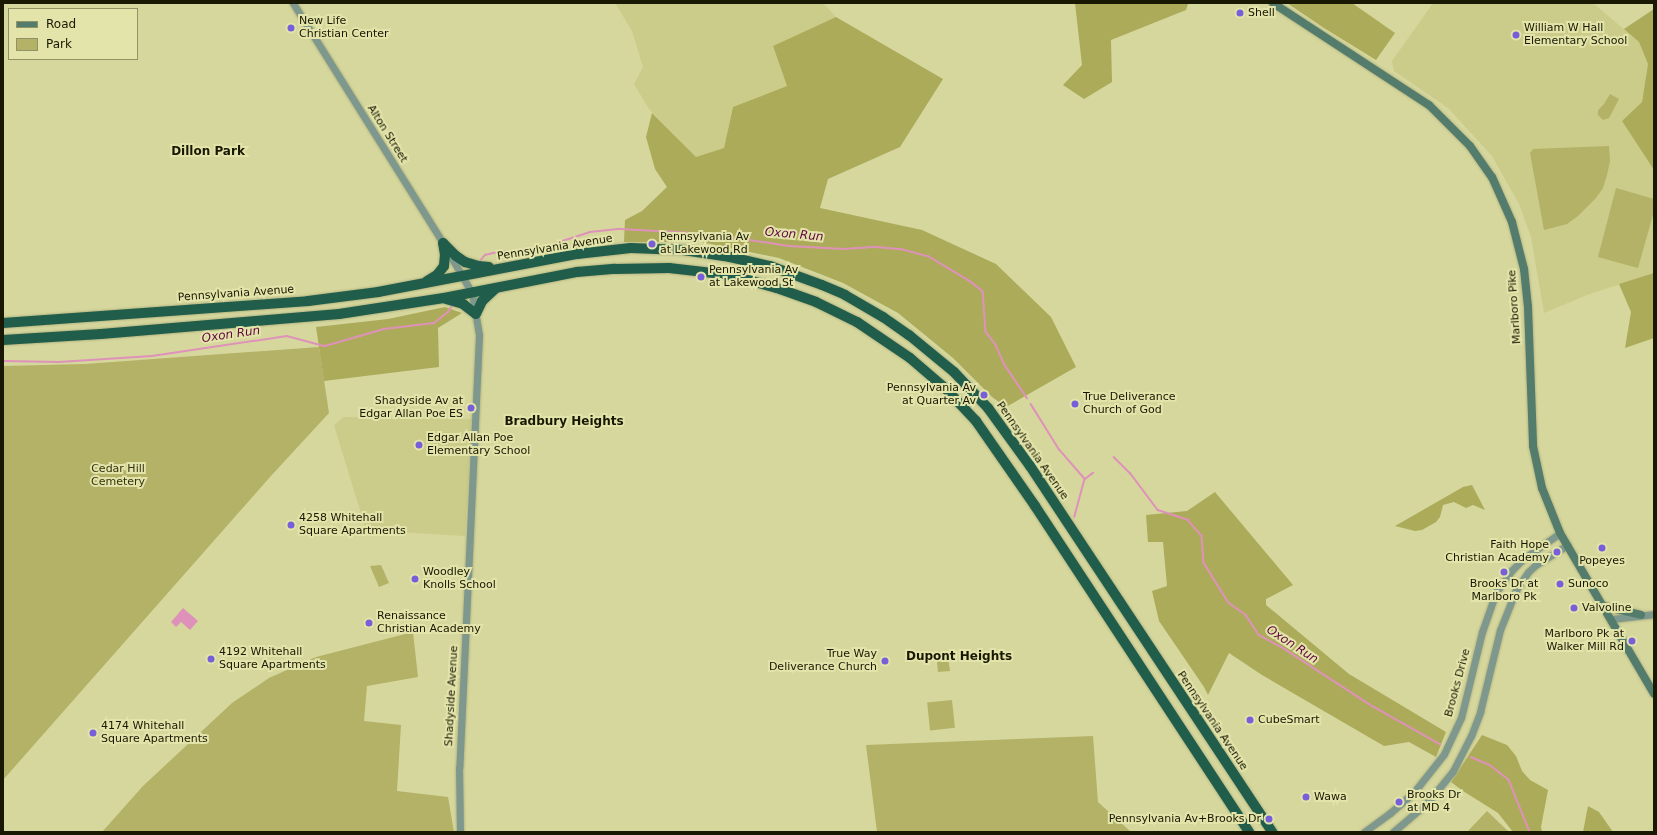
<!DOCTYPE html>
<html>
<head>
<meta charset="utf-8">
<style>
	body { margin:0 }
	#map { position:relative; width:1657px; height:835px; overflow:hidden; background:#d6d79d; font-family:"DejaVu Sans",sans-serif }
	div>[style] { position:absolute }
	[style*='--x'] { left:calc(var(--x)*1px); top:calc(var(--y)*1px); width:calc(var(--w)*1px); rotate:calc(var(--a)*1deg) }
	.built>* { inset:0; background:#cbcb8a }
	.green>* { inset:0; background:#b3b267; transform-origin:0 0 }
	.forest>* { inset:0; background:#acab5a }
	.water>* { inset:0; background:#df92b9 }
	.stream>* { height:1.5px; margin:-0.75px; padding:0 0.75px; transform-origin:0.75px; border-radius:0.75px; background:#df92b9 }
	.roads { filter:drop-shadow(0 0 1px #b4b581) drop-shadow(0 0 1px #b4b581) }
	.tertiary>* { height:7px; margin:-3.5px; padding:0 3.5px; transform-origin:3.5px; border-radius:3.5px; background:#7e988d }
	.secondary>* { height:8px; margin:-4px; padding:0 4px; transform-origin:4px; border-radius:4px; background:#537c6c }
	.trunk>* { height:10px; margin:-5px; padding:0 5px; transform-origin:5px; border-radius:5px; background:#205e4b }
	.dots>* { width:11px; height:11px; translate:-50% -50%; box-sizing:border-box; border:2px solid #e3e4aa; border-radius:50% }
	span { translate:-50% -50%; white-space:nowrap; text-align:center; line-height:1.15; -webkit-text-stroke:4px #e3e4aa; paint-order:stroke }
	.poi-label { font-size:11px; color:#181803 }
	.left { translate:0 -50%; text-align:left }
	.right { translate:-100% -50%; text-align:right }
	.street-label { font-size:11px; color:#181803 }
	.park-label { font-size:11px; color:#33320e }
	.neighbourhood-label { font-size:12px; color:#181803; font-weight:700 }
	.water-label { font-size:12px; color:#630542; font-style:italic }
	.frame { position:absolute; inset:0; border:4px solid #181803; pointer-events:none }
	.legend { position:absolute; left:8px; top:8px; width:130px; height:52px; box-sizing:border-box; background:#e3e4aa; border:1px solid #929267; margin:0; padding:5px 7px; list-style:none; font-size:12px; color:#181803 }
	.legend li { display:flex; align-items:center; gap:8px; height:20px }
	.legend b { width:20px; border:1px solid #929267 }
</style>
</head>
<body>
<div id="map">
	<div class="built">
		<div style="clip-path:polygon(615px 3px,823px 3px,836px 17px,773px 46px,787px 86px,733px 107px,724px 148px,696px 157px,649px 109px,634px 84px,643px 67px,632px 31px)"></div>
		<div style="clip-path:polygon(1433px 3px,1593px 3px,1639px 42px,1648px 64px,1642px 102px,1622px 121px,1654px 170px,1654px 273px,1587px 295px,1544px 313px,1531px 237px,1519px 204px,1492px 156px,1448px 108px,1394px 71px,1392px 61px)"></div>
		<div style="clip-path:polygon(344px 417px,472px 419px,465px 536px,366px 530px,334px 425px)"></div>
	</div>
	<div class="green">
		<div style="clip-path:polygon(1610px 94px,1619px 99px,1609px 118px,1603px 120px,1598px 115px,1598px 110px,1604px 104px)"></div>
		<div style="clip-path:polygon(1609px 146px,1610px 161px,1607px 175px,1603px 188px,1596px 198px,1578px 216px,1567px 224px,1544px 230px,1530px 153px,1533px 149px)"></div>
		<div style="clip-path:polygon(1616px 188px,1654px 199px,1654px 211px,1638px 268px,1598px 257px)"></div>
		<div style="clip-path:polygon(319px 347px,329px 413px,270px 477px,3px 780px,3px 366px,85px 364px)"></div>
		<div style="clip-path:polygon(381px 565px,389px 583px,379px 587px,370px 566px)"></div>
		<div style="clip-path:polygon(413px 632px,418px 677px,367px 686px,364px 721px,401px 725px,397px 791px,448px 797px,454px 832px,102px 832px,143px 786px,232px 703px,269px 678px,316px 657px)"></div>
		<div style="clip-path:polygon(936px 651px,947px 651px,950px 671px,938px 672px)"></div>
		<div style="left:952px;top:700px;width:28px;height:25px;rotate:84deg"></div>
		<div style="clip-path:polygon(1093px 736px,1098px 802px,1131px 832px,877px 832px,866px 745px)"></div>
		<div style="clip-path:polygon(1487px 811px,1509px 832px,1468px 831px)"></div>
	</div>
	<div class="forest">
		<div style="clip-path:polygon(1075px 3px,1186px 3px,1188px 4px,1186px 10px,1111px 40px,1112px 82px,1084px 99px,1063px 85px,1082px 65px)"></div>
		<div style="clip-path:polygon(1287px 3px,1352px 3px,1395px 33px,1376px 60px,1324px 28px)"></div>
		<div style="clip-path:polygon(1654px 9px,1654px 170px,1622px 121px,1642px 102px,1648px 64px,1639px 42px,1624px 29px)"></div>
		<div style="clip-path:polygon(836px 17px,943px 79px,900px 147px,828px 179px,820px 208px,922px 230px,996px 264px,1051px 317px,1076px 367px,1006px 407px,992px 397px,953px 358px,898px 313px,843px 283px,779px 258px,701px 242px,624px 242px,625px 220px,642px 211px,667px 187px,655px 169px,646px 137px,652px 113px,696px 157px,724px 148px,733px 107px,787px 86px,773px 46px)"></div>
		<div style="clip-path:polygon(1654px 273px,1654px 338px,1625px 348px,1631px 312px,1619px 284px)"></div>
		<div style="clip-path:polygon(445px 307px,462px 313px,438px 328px,439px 367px,324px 381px,316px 327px,388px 319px)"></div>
		<div style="clip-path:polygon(1472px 485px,1485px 510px,1473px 505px,1466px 508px,1454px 502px,1443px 505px,1440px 517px,1436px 522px,1422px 530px,1415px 531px,1395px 526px,1463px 487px)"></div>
		<div style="clip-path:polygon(1215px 492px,1293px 585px,1266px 599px,1266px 605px,1349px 674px,1446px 732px,1436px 757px,1409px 742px,1384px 746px,1262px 675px,1229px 653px,1208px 695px,1204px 687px,1159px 621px,1152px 591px,1167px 586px,1163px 542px,1148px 542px,1146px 515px,1187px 511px)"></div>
		<div style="clip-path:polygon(1482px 735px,1507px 745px,1516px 756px,1522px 771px,1530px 780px,1548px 790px,1541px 827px,1542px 832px,1513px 832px,1498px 813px,1463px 791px,1451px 782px)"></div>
		<div style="clip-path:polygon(1588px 806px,1599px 812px,1613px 832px,1583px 832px)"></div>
	</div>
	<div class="water">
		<div style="clip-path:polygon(183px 608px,198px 621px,190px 630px,181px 622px,176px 627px,171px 622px)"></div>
	</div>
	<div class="stream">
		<div style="--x:480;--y:261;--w:8;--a:-50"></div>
		<div style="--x:485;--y:255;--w:8;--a:-14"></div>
		<div style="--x:493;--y:253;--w:54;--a:-7.4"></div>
		<div style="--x:547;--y:246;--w:45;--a:-18"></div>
		<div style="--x:590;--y:232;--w:30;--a:-6"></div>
		<div style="--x:620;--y:229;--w:91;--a:3.1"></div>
		<div style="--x:711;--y:234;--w:79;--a:8.7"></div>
		<div style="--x:789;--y:246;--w:55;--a:3.1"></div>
		<div style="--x:844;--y:249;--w:32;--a:-4"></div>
		<div style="--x:876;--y:247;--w:25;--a:5"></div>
		<div style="--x:901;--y:249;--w:28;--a:15"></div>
		<div style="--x:928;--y:256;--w:49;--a:30.8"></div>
		<div style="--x:970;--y:281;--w:16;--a:38"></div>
		<div style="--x:983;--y:291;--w:41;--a:85.8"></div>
		<div style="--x:986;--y:332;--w:16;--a:52"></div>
		<div style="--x:996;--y:345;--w:22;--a:66"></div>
		<div style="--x:1005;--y:365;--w:40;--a:56"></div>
		<div style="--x:3;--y:361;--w:56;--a:1"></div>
		<div style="--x:59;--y:362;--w:93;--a:-3.7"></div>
		<div style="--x:152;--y:356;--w:136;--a:-8.4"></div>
		<div style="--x:287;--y:336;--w:39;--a:15"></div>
		<div style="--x:325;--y:346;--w:61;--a:-16.1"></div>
		<div style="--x:384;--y:329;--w:50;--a:-6.8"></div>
		<div style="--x:434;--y:323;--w:18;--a:-38"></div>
		<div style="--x:448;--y:312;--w:7;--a:-56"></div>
		<div style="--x:1031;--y:404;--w:53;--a:58.1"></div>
		<div style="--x:1059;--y:449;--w:40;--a:49"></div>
		<div style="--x:1085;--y:479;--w:39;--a:105"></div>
		<div style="--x:1114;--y:457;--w:24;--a:45"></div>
		<div style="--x:1131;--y:474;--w:45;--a:53.1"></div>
		<div style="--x:1158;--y:510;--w:32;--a:18"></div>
		<div style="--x:1188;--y:520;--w:21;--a:49"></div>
		<div style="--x:1202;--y:536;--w:27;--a:86"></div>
		<div style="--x:1204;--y:563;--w:47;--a:58"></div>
		<div style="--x:1229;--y:603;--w:21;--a:35"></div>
		<div style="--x:1246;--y:615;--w:24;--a:57"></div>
		<div style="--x:1259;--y:635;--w:27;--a:28"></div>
		<div style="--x:1283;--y:648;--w:108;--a:33"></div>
		<div style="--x:1374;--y:707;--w:76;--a:29.3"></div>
		<div style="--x:1085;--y:479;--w:10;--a:-37"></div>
		<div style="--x:1471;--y:757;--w:21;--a:23"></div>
		<div style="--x:1490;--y:765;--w:24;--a:38"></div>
		<div style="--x:1509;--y:780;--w:56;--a:68"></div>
	</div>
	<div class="roads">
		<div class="tertiary">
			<div style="--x:293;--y:3;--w:283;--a:58"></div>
			<div style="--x:443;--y:243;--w:58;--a:59.9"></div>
			<div style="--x:472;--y:293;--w:43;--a:80.5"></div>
			<div style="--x:479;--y:335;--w:433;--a:92.6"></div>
			<div style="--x:459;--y:768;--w:64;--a:89.1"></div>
			<div style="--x:1611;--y:619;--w:43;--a:-6.6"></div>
			<div style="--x:1364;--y:832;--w:32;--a:-36"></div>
			<div style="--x:1390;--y:813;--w:32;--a:-41"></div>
			<div style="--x:1414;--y:792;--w:48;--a:-51.7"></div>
			<div style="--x:1444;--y:754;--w:40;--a:-65"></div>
			<div style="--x:1461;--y:718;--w:89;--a:-76.3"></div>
			<div style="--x:1482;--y:632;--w:42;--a:-70.7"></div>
			<div style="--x:1496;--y:592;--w:26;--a:-54"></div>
			<div style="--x:1511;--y:571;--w:17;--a:-45"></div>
			<div style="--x:1523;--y:559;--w:45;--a:-35.1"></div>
			<div style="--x:1393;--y:832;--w:45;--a:-40.5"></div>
			<div style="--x:1427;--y:803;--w:41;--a:-50.9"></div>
			<div style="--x:1453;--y:771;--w:39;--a:-63"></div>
			<div style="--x:1471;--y:736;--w:26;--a:-69"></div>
			<div style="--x:1480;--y:712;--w:84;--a:-76.3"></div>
			<div style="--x:1500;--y:630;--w:43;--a:-68.2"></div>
			<div style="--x:1516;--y:590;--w:22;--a:-56"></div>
			<div style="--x:1528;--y:572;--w:12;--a:-42"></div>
			<div style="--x:1537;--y:564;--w:36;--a:-32"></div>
		</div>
		<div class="secondary">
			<div style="--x:1273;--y:3;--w:186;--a:33.2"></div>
			<div style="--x:1429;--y:105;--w:58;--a:45"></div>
			<div style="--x:1470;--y:146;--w:38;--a:55"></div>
			<div style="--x:1492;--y:177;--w:49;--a:66"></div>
			<div style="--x:1512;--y:222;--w:49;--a:75.7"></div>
			<div style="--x:1524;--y:269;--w:38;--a:84"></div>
			<div style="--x:1528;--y:307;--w:139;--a:87.9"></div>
			<div style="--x:1533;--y:446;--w:43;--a:77.9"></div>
			<div style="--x:1542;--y:488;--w:48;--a:68.2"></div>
			<div style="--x:1560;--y:533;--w:186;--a:59.7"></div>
			<div style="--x:1603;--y:606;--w:39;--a:13"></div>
		</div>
		<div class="trunk">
			<div style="--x:443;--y:243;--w:18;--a:45"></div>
			<div style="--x:456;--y:256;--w:11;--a:34"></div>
			<div style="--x:465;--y:262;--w:14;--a:17"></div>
			<div style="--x:478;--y:266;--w:11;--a:5"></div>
			<div style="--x:427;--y:281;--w:12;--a:-31"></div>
			<div style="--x:437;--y:275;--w:11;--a:-52"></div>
			<div style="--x:444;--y:266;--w:11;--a:-85"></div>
			<div style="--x:445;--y:255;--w:12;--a:-99"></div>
			<div style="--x:446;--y:299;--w:18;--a:16"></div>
			<div style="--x:463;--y:304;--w:16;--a:38"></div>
			<div style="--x:476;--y:314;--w:14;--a:-65"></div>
			<div style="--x:482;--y:301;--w:18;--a:-43"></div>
			<div style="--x:3;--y:323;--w:306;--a:-4.1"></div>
			<div style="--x:308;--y:301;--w:71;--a:-7.3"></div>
			<div style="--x:378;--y:292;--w:203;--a:-10.8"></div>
			<div style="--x:577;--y:254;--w:54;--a:-6.3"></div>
			<div style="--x:631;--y:248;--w:52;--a:2.2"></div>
			<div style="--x:683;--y:250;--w:48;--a:8.5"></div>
			<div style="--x:730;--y:257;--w:41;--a:12.7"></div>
			<div style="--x:770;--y:266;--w:55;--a:20.1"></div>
			<div style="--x:822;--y:285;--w:25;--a:23"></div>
			<div style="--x:845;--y:295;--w:44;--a:30.1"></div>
			<div style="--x:883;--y:317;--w:32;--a:35"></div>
			<div style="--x:909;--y:335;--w:58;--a:39.4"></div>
			<div style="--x:954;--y:372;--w:50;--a:46.6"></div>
			<div style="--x:988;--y:408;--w:72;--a:54.1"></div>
			<div style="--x:1030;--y:466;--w:439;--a:56.5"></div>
			<div style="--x:3;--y:340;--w:98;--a:-3.5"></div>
			<div style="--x:101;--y:334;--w:239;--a:-4.8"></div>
			<div style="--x:339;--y:314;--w:106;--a:-8.7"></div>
			<div style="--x:444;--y:298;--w:136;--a:-11.1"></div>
			<div style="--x:577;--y:272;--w:38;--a:-5"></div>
			<div style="--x:615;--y:269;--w:54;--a:-1.1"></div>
			<div style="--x:669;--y:268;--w:61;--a:6.5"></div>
			<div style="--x:730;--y:275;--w:49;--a:15.5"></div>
			<div style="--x:777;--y:288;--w:41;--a:19.7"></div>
			<div style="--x:816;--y:302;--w:46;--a:26"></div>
			<div style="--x:857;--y:322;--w:64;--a:34.2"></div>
			<div style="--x:910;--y:358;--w:48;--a:40.7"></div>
			<div style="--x:946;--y:389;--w:44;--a:46.8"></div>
			<div style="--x:976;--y:421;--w:103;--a:55.2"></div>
			<div style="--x:1035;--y:506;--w:390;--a:56.7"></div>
		</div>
	</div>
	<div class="dots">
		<div style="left:1240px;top:13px;background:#765fd9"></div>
		<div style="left:291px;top:28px;background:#765fd9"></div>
		<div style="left:1516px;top:35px;background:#765fd9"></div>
		<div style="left:652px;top:244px;background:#765fd9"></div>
		<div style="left:701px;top:277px;background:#765fd9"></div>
		<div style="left:984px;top:395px;background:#765fd9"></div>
		<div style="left:1075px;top:404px;background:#765fd9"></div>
		<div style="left:471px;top:408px;background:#765fd9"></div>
		<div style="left:419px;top:445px;background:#765fd9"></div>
		<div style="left:291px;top:525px;background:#765fd9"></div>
		<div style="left:1602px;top:548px;background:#765fd9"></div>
		<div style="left:1557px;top:552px;background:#765fd9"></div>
		<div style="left:1504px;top:572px;background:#765fd9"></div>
		<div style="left:415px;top:579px;background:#765fd9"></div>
		<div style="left:1560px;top:584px;background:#765fd9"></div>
		<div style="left:1574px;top:608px;background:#765fd9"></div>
		<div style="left:369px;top:623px;background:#765fd9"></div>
		<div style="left:1632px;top:641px;background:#765fd9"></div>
		<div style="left:211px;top:659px;background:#765fd9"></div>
		<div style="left:885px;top:661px;background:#765fd9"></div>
		<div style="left:1250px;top:720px;background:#765fd9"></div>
		<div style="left:93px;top:733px;background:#765fd9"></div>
		<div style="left:1306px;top:797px;background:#765fd9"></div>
		<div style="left:1399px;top:802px;background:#765fd9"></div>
		<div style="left:1269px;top:819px;background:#765fd9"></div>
	</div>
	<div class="poi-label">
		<span class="left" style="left:1248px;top:13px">Shell</span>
		<span class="left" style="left:299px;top:28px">New Life<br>Christian Center</span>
		<span class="left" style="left:1524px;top:35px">William W Hall<br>Elementary School</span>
		<span class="left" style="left:660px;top:244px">Pennsylvania Av<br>at Lakewood Rd</span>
		<span class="left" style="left:709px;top:277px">Pennsylvania Av<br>at Lakewood St</span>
		<span class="right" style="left:976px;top:395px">Pennsylvania Av<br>at Quarter Av</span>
		<span class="left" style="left:1083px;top:404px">True Deliverance<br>Church of God</span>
		<span class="right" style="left:463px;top:408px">Shadyside Av at<br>Edgar Allan Poe ES</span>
		<span class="left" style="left:427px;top:445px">Edgar Allan Poe<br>Elementary School</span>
		<span class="left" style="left:299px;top:525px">4258 Whitehall<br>Square Apartments</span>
		<span class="right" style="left:1549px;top:552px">Faith Hope<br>Christian Academy</span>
		<span style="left:1602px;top:561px">Popeyes</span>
		<span class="left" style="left:423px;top:579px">Woodley<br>Knolls School</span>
		<span class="left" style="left:1568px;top:584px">Sunoco</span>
		<span style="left:1504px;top:591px">Brooks Dr at<br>Marlboro Pk</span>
		<span class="left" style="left:1582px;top:608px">Valvoline</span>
		<span class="left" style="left:377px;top:623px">Renaissance<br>Christian Academy</span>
		<span class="right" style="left:1624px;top:641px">Marlboro Pk at<br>Walker Mill Rd</span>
		<span class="left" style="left:219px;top:659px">4192 Whitehall<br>Square Apartments</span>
		<span class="right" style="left:877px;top:661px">True Way<br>Deliverance Church</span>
		<span class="left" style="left:1258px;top:720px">CubeSmart</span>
		<span class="left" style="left:101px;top:733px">4174 Whitehall<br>Square Apartments</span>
		<span class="left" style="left:1407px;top:802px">Brooks Dr<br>at MD 4</span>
		<span class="left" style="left:1314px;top:797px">Wawa</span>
		<span class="right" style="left:1261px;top:819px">Pennsylvania Av+Brooks Dr</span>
	</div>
	<div class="street-label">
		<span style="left:387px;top:134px;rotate:58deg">Alton Street</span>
		<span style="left:555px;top:248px;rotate:-9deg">Pennsylvania Avenue</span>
		<span style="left:236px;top:294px;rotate:-4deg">Pennsylvania Avenue</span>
		<span style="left:1515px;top:307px;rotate:-94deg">Marlboro Pike</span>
		<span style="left:1032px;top:451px;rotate:55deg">Pennsylvania Avenue</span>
		<span style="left:1458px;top:683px;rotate:-75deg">Brooks Drive</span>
		<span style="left:452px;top:696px;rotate:-87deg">Shadyside Avenue</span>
		<span style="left:1212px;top:721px;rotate:56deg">Pennsylvania Avenue</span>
	</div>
	<div class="park-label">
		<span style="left:118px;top:476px">Cedar Hill<br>Cemetery</span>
	</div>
	<div class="neighbourhood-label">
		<span style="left:208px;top:152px">Dillon Park</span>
		<span style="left:564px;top:422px">Bradbury Heights</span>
		<span style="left:959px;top:657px">Dupont Heights</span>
	</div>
	<div class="water-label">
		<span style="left:794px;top:235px;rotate:5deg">Oxon Run</span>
		<span style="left:231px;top:335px;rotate:-8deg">Oxon Run</span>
		<span style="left:1292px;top:645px;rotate:33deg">Oxon Run</span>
	</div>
	<div class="frame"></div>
	<ul class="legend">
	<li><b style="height:5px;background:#537c6c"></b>Road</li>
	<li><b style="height:11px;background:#b3b267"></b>Park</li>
	</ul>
</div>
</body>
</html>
